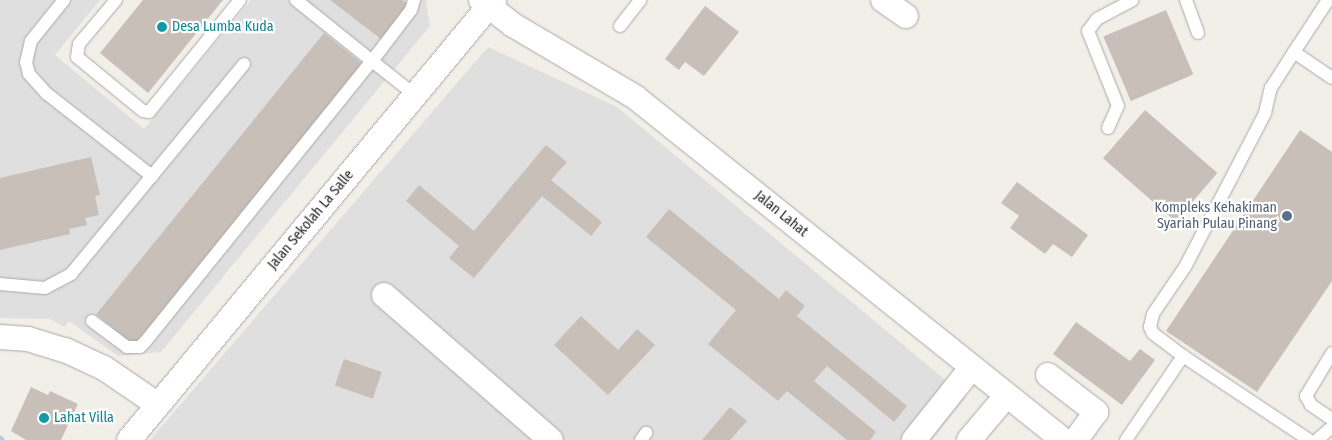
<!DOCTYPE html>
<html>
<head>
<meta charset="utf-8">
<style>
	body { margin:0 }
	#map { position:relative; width:1332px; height:440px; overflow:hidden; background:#f2efe9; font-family:"Fira Sans Condensed",sans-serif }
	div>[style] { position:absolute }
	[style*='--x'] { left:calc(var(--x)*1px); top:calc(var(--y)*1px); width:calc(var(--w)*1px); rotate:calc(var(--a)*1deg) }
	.residential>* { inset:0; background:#e0dfdf }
	.stream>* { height:7px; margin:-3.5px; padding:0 3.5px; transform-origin:3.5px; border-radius:3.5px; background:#aad3df }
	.building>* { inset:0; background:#c7bfb8; transform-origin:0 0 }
	.roads { filter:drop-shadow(0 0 1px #a9a9a9) drop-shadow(0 0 1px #a9a9a9) }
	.lane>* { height:12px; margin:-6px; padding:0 6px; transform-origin:6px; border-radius:6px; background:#fff }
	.street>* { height:24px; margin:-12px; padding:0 12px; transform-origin:12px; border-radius:12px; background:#fff }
	.dots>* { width:14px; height:14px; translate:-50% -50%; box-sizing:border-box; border:2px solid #fff; border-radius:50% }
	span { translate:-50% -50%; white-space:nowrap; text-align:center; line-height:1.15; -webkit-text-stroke:4.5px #fff; paint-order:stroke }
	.culture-label { font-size:14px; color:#0d838f }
	.left { translate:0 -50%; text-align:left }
	.service-label { font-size:14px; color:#4e5e75 }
	.right { translate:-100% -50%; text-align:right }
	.street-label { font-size:14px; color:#222 }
</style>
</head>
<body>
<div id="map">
	<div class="residential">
		<div style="clip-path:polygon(0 0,100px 0,55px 55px,144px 129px,251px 0,426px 0,430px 26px,161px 352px,118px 356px,69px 321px,64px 327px,50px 319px,0 318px)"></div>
		<div style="clip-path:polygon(488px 47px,617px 107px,966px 397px,932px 440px,150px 440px)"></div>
	</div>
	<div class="stream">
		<div style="--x:0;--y:439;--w:1;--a:45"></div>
	</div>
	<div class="building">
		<div style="clip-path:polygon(143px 0,223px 0,148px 93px,100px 53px)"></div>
		<div style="clip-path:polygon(330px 0,402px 0,408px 4px,381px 39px)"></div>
		<div style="clip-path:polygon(705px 6px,739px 32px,704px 76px,685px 62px,679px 70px,665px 59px)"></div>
		<div style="left:1166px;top:10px;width:70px;height:68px;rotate:67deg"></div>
		<div style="left:324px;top:33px;width:49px;height:362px;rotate:39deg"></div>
		<div style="left:1145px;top:110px;width:96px;height:64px;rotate:41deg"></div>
		<div style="clip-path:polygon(1300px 130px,1332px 152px,1332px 281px,1257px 392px,1166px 331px)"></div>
		<div style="clip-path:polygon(546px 145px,567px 162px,551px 180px,602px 222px,591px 236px,542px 196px,474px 278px,449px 258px,459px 246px,406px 201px,419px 185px,474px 231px)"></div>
		<div style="clip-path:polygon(91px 157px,100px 195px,95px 196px,99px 215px,85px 218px,87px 225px,69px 229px,70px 234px,0 250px,0 178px)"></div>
		<div style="clip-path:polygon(1017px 182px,1088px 235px,1072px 257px,1053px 244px,1045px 254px,1010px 228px,1019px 216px,1001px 203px)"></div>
		<div style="clip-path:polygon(669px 209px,779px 299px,786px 290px,805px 306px,797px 316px,907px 406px,894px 422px,827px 366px,814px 381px,876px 432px,870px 440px,847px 440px,787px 391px,778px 401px,708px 344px,736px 310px,646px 237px)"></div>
		<div style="clip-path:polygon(581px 316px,618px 350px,637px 329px,655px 345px,608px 395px,554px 345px)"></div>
		<div style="clip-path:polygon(1076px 322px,1130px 361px,1140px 349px,1155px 360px,1122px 405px,1053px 354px)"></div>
		<div style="left:344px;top:359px;width:40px;height:28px;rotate:19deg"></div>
		<div style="clip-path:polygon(31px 387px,48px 395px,50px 391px,78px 404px,61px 440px,26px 440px,11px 431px)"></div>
		<div style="clip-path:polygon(730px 407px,747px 421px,730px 440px,702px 440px)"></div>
	</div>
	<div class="roads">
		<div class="lane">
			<div style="--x:64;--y:0;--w:53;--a:128.8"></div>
			<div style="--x:31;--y:41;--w:22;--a:103"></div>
			<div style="--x:26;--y:62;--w:12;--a:76"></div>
			<div style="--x:29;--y:74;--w:25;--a:48"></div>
			<div style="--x:46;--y:93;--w:135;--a:38.1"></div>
			<div style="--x:116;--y:0;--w:57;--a:130.1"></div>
			<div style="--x:79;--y:44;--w:13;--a:99"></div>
			<div style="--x:77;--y:57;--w:85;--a:39.3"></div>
			<div style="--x:143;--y:111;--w:6;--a:9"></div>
			<div style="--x:149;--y:112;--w:144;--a:-50.9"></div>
			<div style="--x:296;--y:0;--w:97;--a:38.8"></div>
			<div style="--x:372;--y:61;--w:64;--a:-52.6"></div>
			<div style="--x:411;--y:10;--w:10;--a:-73"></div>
			<div style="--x:1186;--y:0;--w:35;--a:70"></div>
			<div style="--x:620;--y:26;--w:33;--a:-52"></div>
			<div style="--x:1294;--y:52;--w:62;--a:-56.8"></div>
			<div style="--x:1108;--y:128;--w:24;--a:-66"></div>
			<div style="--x:1118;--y:106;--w:81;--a:-111.8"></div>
			<div style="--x:1088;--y:31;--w:15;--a:-53"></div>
			<div style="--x:1097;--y:19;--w:40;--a:-28"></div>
			<div style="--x:0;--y:284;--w:45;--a:5.1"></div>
			<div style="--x:45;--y:288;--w:30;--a:-28"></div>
			<div style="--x:71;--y:274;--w:272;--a:-50.5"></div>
			<div style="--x:92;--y:321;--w:44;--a:36.6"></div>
			<div style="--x:127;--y:347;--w:13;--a:0"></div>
			<div style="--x:140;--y:347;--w:7;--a:-45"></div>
			<div style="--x:145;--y:342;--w:361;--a:-51.1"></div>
			<div style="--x:372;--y:61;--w:55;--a:38.3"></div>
			<div style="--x:1332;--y:353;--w:50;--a:121.2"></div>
			<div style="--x:1306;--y:396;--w:10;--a:61"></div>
			<div style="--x:1311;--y:405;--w:25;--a:34"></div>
			<div style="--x:1183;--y:356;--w:151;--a:33.7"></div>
			<div style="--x:641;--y:440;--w:9;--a:-54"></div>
			<div style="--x:1126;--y:440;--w:102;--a:-55.8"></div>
			<div style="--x:1183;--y:356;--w:38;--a:-143"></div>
			<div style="--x:1153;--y:333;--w:7;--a:-117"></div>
			<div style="--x:1150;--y:327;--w:13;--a:-77"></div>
			<div style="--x:1153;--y:314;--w:57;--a:-55.8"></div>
			<div style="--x:1185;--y:267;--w:174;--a:-62.5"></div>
			<div style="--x:1265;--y:113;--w:26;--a:-77"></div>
			<div style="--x:1271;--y:88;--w:43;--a:-57.4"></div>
			<div style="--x:1294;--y:52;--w:46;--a:34.4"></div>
			<div style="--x:1317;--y:440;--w:20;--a:-41"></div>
		</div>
		<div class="street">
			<div style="--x:481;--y:0;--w:41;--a:38"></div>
			<div style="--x:513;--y:25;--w:142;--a:30.5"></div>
			<div style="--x:635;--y:97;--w:548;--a:38.71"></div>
			<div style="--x:883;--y:0;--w:28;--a:35"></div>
			<div style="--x:384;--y:295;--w:221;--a:41"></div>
			<div style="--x:0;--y:337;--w:28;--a:4"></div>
			<div style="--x:28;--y:339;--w:39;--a:17"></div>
			<div style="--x:65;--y:350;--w:43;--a:24.8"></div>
			<div style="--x:104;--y:368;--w:65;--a:34.4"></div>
			<div style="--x:1048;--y:375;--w:61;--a:37.6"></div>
			<div style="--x:1096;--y:412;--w:34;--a:126"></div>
			<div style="--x:129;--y:440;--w:572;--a:-50.32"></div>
			<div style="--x:914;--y:440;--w:93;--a:-51.5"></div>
			<div style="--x:969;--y:440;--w:57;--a:-49.9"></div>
		</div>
	</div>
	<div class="dots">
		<div style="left:162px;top:27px;background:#0f9aa8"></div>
		<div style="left:1287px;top:216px;background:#5c6f8a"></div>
		<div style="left:44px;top:418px;background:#0f9aa8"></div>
	</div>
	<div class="culture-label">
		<span class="left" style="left:172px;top:27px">Desa Lumba Kuda</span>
		<span class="left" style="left:54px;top:418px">Lahat Villa</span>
	</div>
	<div class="service-label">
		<span class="right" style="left:1277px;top:216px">Kompleks Kehakiman<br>Syariah Pulau Pinang</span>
	</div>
	<div class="street-label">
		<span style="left:781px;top:214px;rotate:39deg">Jalan Lahat</span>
		<span style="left:311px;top:220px;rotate:-50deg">Jalan Sekolah La Salle</span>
	</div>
</div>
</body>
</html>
